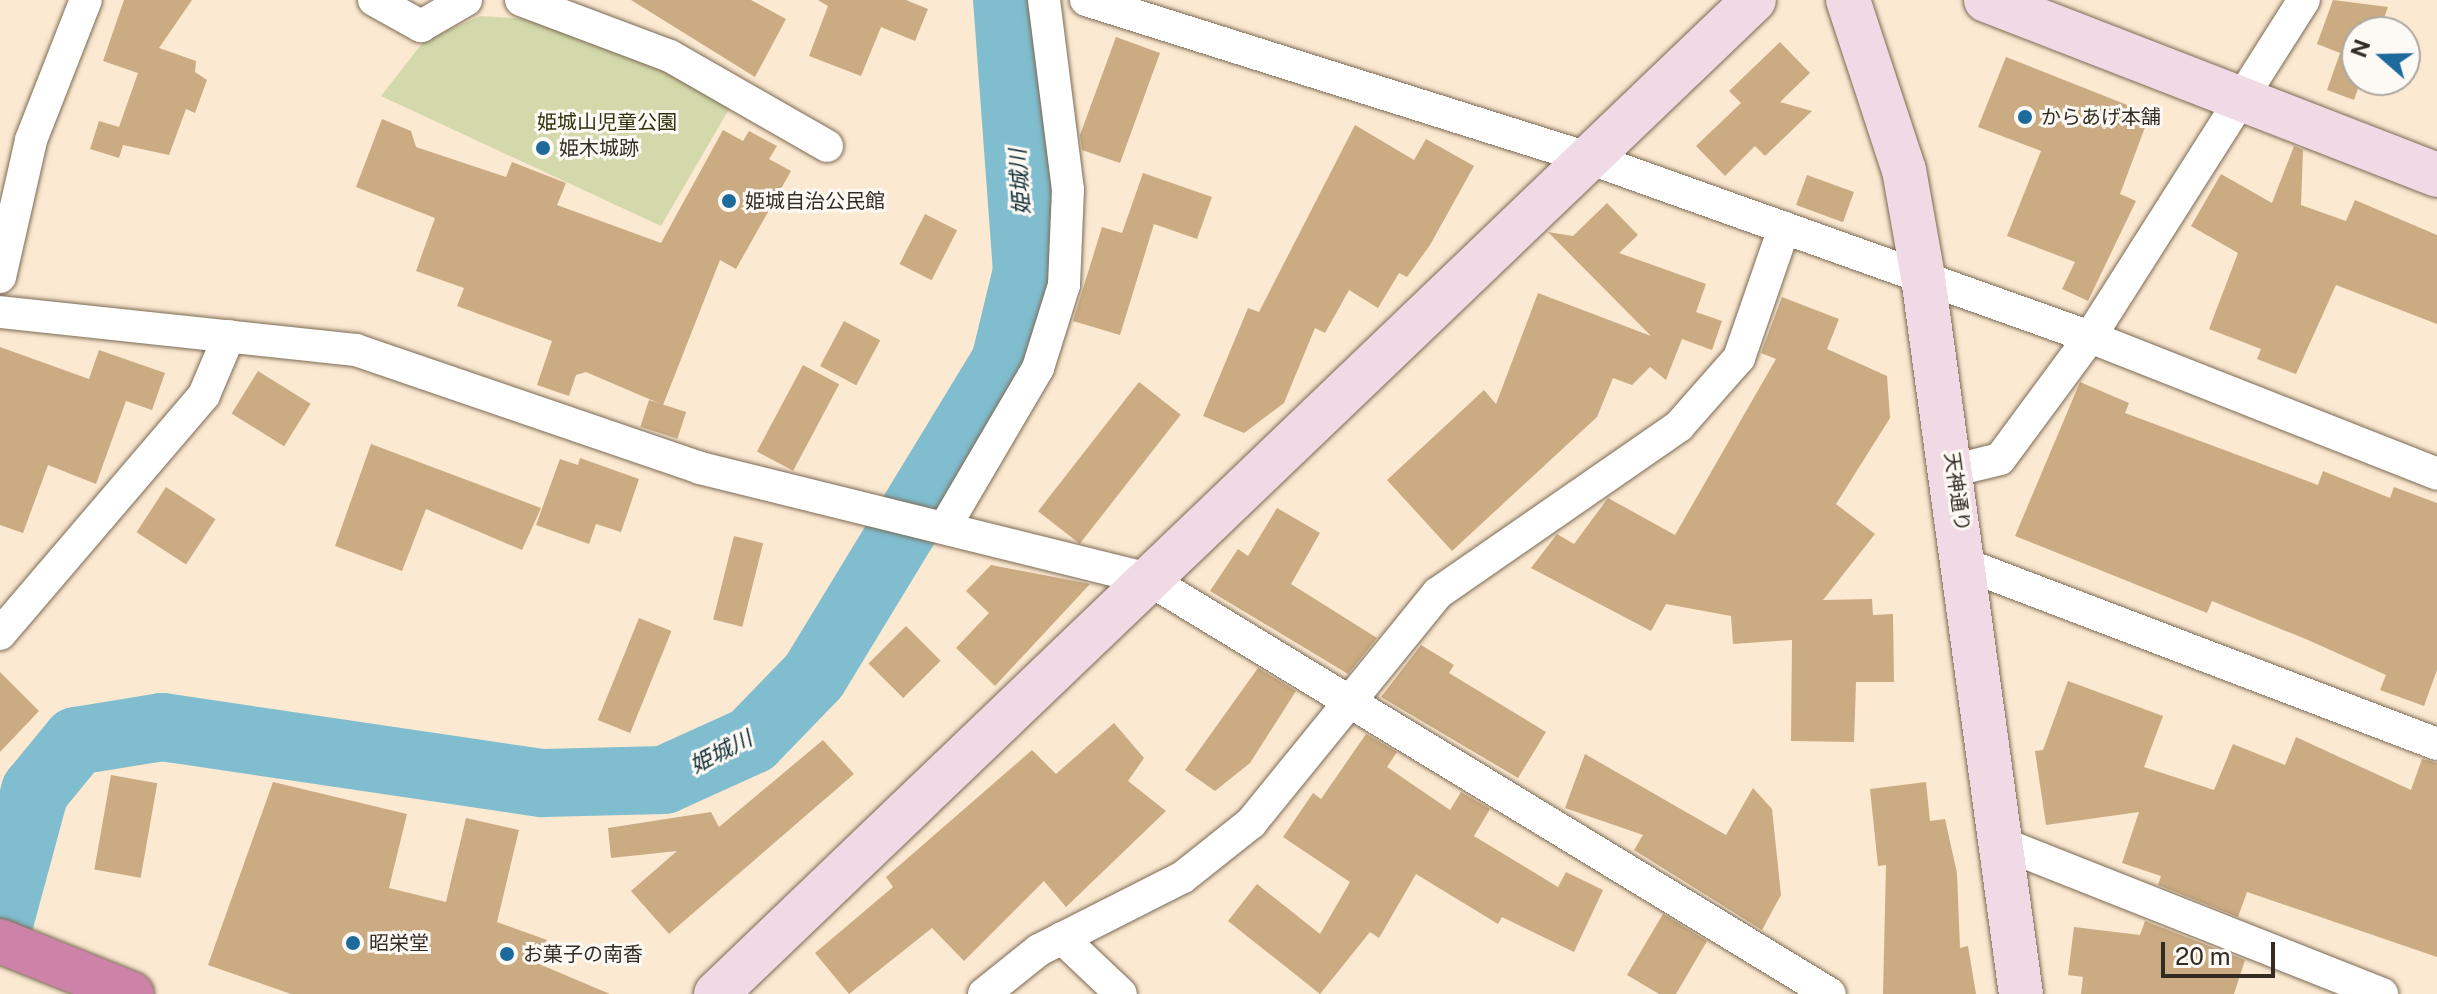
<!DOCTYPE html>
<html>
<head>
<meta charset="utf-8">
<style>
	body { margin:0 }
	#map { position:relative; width:2437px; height:994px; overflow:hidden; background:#fce9d1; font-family:"Public Sans","Noto Sans JP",sans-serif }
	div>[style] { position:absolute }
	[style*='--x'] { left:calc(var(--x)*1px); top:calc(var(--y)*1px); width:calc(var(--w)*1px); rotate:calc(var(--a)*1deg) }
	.green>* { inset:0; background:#d3d9ab }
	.river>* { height:68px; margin:-34px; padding:0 34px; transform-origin:34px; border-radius:34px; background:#80bdce }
	.building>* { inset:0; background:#cbab82; transform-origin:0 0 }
	.roads { filter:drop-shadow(0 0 2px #7b6a55) drop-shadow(0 0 2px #7b6a55) }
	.street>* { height:32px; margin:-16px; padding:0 16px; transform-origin:16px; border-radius:16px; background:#fff }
	.secondary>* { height:44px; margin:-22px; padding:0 22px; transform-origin:22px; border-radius:22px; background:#f0dae5 }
	.highway>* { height:44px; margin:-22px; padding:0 22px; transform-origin:22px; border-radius:22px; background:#cd83a7 }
	.dots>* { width:22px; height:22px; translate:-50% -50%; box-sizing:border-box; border:4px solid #fdf9f4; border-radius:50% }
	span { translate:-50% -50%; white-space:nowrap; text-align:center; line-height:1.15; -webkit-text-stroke:6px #fdf9f4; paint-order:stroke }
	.poi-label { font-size:20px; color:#332c23 }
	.left { translate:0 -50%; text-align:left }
	.park-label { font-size:20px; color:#2f320a }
	.street-label { font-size:20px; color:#332c23 }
	.water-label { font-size:22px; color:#113038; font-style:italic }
	.north { position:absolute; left:2341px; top:16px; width:80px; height:80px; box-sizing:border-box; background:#fdf9f4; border:2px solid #aca7a0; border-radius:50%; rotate:290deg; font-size:22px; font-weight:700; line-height:32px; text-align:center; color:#332c23 }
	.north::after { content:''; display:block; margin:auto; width:28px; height:36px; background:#1d6a9c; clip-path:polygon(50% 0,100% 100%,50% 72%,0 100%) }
	.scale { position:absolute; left:2161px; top:942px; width:114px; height:36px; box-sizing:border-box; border:4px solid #332c23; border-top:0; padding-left:10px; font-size:24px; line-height:28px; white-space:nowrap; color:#332c23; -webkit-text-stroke:6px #fdf9f4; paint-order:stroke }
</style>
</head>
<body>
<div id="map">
	<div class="green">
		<div style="clip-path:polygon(480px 16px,529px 19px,628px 53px,732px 104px,661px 226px,381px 96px,424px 41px)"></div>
	</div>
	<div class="river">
		<div style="--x:0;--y:920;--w:134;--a:-74.8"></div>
		<div style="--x:35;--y:791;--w:65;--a:-50.6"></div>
		<div style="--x:76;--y:741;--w:87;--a:-9.2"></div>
		<div style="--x:162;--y:727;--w:385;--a:8.4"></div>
		<div style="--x:543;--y:783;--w:121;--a:-1.4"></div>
		<div style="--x:664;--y:780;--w:97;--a:-24.4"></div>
		<div style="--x:752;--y:740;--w:89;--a:-45.9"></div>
		<div style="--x:814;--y:676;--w:368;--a:-58.7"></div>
		<div style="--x:1005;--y:362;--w:94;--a:-76.4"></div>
		<div style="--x:1027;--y:271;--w:272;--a:-94.2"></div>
	</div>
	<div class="building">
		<div style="clip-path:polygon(124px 0,192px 0,159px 48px,196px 61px,195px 72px,207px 80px,195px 113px,186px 109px,169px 155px,123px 145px,119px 158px,90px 149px,99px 121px,119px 127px,138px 73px,103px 61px)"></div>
		<div style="clip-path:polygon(631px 0,751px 0,786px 19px,755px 77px)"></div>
		<div style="clip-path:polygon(818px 0,906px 0,928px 9px,915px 41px,881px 27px,861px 76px,809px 56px,828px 6px)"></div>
		<div style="clip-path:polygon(2333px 0,2388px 7px,2379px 32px,2357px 32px,2361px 80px,2354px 100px,2327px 90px,2340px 53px,2317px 44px)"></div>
		<div style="clip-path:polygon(1116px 37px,1160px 53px,1120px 163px,1082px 150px,1080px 135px)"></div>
		<div style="clip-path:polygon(1780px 42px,1810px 73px,1780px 102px,1812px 111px,1765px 156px,1755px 146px,1725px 176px,1696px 146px,1741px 103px,1729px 91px)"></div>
		<div style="clip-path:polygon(2006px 57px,2150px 114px,2120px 194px,2136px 201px,2088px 301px,2062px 289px,2075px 262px,2007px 236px,2041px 151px,1978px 127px)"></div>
		<div style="clip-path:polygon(382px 119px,411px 131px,416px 147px,506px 177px,512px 162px,566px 183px,557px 205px,661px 243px,723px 130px,743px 141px,749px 131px,777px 146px,769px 159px,791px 171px,736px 269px,720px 260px,663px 405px,586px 372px,576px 375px,569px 396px,537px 385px,552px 341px,457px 306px,464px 288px,416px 271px,435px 218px,356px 187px)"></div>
		<div style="clip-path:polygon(1355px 125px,1414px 160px,1426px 139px,1474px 166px,1430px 245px,1407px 277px,1399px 273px,1378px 308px,1349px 290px,1325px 333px,1315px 328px,1284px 403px,1244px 433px,1203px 416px,1248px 308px,1259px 312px)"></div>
		<div style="clip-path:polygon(2294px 146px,2303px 150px,2301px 205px,2346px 221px,2355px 200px,2437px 235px,2437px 324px,2336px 285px,2296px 374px,2257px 359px,2261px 349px,2209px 329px,2238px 253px,2191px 226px,2221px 174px,2272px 203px)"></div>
		<div style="clip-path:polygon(1143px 173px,1212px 197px,1197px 239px,1154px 224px,1120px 335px,1073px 321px,1102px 227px,1122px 233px)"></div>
		<div style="left:1807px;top:175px;width:50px;height:32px;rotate:20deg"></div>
		<div style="clip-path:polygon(1607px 203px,1638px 235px,1619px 253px,1706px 284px,1696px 312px,1722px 321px,1712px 350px,1682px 339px,1666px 380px,1650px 367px,1632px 385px,1613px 378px,1597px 417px,1452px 551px,1387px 480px,1484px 390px,1496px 404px,1538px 293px,1651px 336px,1548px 232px,1573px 236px)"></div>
		<div style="left:925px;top:214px;width:36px;height:56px;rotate:27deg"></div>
		<div style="clip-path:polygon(1782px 297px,1839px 319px,1827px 349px,1887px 376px,1890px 418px,1836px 504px,1875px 534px,1823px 600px,1872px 599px,1873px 615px,1893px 614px,1894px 682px,1856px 682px,1854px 742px,1791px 741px,1792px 640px,1733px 644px,1731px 616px,1666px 604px,1651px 631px,1531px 568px,1557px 534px,1574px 544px,1608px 498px,1675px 535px,1776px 359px,1761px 353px)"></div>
		<div style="left:844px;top:321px;width:41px;height:51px;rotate:28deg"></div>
		<div style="clip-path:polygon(0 347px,89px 379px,99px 350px,165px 373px,152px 410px,126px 401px,96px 484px,48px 465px,23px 533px,0 525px)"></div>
		<div style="left:803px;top:365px;width:41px;height:98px;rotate:28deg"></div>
		<div style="left:258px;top:371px;width:62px;height:50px;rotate:32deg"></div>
		<div style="left:1139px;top:382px;width:53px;height:164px;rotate:38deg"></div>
		<div style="clip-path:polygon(2080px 382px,2129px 403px,2125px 413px,2318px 485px,2323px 471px,2390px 498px,2394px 487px,2437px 503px,2437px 670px,2424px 706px,2380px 690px,2386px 675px,2308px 640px,2212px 601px,2207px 613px,2015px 536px)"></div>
		<div style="left:649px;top:400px;width:39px;height:28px;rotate:18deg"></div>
		<div style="clip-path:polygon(371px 444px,541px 508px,522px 550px,426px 509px,402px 571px,335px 546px)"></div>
		<div style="clip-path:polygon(580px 458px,639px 479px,621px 532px,596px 524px,589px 544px,536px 525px,560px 459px,578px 465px)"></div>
		<div style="left:166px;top:487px;width:59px;height:54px;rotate:33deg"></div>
		<div style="clip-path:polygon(1277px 508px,1320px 533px,1291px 584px,1377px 638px,1348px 674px,1210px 591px,1238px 549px,1248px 556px)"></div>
		<div style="left:734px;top:536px;width:30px;height:86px;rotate:14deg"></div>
		<div style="clip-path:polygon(991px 565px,1090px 584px,995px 686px,956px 648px,989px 613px,966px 591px)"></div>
		<div style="left:639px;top:618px;width:35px;height:110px;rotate:22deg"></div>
		<div style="left:906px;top:626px;width:49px;height:53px;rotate:45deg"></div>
		<div style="clip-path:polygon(1421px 645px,1454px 665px,1449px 673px,1546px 732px,1518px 778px,1381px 697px)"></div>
		<div style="clip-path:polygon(1258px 668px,1296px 691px,1250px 763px,1215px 791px,1185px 770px)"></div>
		<div style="clip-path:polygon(0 672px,39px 711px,0 752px)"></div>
		<div style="clip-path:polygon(2068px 681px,2163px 716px,2144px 767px,2214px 790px,2233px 744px,2285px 765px,2296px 737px,2411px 790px,2422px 759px,2437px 763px,2437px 957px,2247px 892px,2238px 917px,2158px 885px,2161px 876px,2122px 863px,2139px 812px,2046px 825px,2035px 751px,2043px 750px)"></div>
		<div style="clip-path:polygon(1114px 723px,1144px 758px,1128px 781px,1166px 811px,1066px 907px,1044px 881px,964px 961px,932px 928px,849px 994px,815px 953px,893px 887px,886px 877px,1032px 750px,1056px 774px)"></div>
		<div style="clip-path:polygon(1366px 734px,1397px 752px,1387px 767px,1450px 810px,1461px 792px,1490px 809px,1474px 836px,1558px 887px,1566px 872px,1603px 890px,1574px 952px,1502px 917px,1498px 924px,1416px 874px,1379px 938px,1370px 932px,1320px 994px,1228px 921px,1257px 884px,1320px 934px,1350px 882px,1283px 837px,1313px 793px,1321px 799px)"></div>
		<div style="clip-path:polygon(823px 740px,854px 774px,669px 934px,631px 891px,677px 851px,611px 858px,608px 828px,711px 812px,719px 827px)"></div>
		<div style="clip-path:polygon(1585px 754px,1726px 835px,1753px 788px,1772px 809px,1781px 895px,1762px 930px,1634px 850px,1643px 835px,1565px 808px)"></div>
		<div style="left:111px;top:775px;width:47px;height:96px;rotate:10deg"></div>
		<div style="clip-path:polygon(273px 782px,407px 814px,389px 888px,446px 902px,466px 818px,519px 830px,497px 922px,547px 940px,539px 964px,610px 994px,291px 994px,208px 965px)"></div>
		<div style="clip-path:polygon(1926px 782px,1930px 821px,1945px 819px,1957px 873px,1960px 948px,1968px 946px,1976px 994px,1883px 994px,1886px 865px,1878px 866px,1870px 789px)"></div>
		<div style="clip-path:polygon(1663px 914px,1707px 941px,1676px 994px,1659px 994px,1627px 975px)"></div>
		<div style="clip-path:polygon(2145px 921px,2245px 960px,2234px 994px,2081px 994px,2083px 977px,2068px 975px,2074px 927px,2140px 935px)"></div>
	</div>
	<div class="roads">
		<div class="street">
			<div style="--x:374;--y:0;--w:54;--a:29"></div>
			<div style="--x:421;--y:26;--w:52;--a:-30"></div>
			<div style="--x:521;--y:0;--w:159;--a:20.6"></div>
			<div style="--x:670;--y:56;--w:181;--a:29.8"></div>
			<div style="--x:1086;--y:0;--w:533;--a:17.48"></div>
			<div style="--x:1594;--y:160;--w:527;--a:19.64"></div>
			<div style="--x:2090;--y:337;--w:373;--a:21.5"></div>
			<div style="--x:0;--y:277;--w:140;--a:-77.2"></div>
			<div style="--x:31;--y:140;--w:150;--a:-68.6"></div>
			<div style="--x:0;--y:312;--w:358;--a:6.1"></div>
			<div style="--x:356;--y:350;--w:364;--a:18.9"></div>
			<div style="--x:700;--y:468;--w:462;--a:13.9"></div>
			<div style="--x:1148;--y:579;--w:798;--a:31.32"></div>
			<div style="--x:1955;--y:470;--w:46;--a:-13.7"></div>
			<div style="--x:2000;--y:459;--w:152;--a:-53.6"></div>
			<div style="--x:2090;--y:337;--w:399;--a:-57.6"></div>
			<div style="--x:946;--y:525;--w:182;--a:-59.6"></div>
			<div style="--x:1038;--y:368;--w:87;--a:-72.6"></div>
			<div style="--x:1064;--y:285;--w:95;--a:-87.6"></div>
			<div style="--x:1068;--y:190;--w:192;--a:-97.2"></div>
			<div style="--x:1967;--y:565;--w:503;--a:20.85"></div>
			<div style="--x:0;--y:634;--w:314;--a:-49.5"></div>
			<div style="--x:204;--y:395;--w:64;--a:-67"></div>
			<div style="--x:2001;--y:843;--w:410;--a:21.6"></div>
			<div style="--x:1062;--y:938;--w:81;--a:43.5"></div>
			<div style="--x:984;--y:994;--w:70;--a:-38.7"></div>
			<div style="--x:1039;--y:950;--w:161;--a:-26.9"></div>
			<div style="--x:1183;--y:877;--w:87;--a:-38.5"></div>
			<div style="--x:1251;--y:823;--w:296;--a:-50.9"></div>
			<div style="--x:1438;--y:593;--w:293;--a:-34.7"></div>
			<div style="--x:1679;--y:426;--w:91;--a:-48.6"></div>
			<div style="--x:1739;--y:358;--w:138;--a:-70.9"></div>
		</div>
		<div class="secondary">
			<div style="--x:1848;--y:0;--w:179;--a:71.8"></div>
			<div style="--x:1904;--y:170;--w:109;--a:79.9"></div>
			<div style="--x:1923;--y:277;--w:724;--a:82.22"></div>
			<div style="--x:1986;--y:0;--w:484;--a:21.2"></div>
			<div style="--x:716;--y:994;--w:1437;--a:-43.76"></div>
		</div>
		<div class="highway">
			<div style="--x:0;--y:941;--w:142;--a:21.9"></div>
		</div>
	</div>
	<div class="dots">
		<div style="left:2025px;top:117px;background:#1d6a9c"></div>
		<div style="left:543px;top:148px;background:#1d6a9c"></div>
		<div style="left:729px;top:201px;background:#1d6a9c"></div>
		<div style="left:353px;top:943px;background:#1d6a9c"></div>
		<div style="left:507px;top:954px;background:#1d6a9c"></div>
	</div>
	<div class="poi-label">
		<span class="left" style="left:2041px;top:117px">からあげ本舗</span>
		<span class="left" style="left:559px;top:148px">姫木城跡</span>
		<span class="left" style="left:745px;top:201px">姫城自治公民館</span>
		<span class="left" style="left:369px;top:943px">昭栄堂</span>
		<span class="left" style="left:523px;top:954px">お菓子の南香</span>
	</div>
	<div class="park-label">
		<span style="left:607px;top:122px">姫城山児童公園</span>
	</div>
	<div class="street-label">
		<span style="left:1957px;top:492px;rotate:82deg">天神通り</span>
	</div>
	<div class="water-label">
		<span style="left:1020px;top:182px;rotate:-94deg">姫城川</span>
		<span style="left:721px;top:752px;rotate:-27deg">姫城川</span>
	</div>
	<div class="north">N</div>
	<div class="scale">20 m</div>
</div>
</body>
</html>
